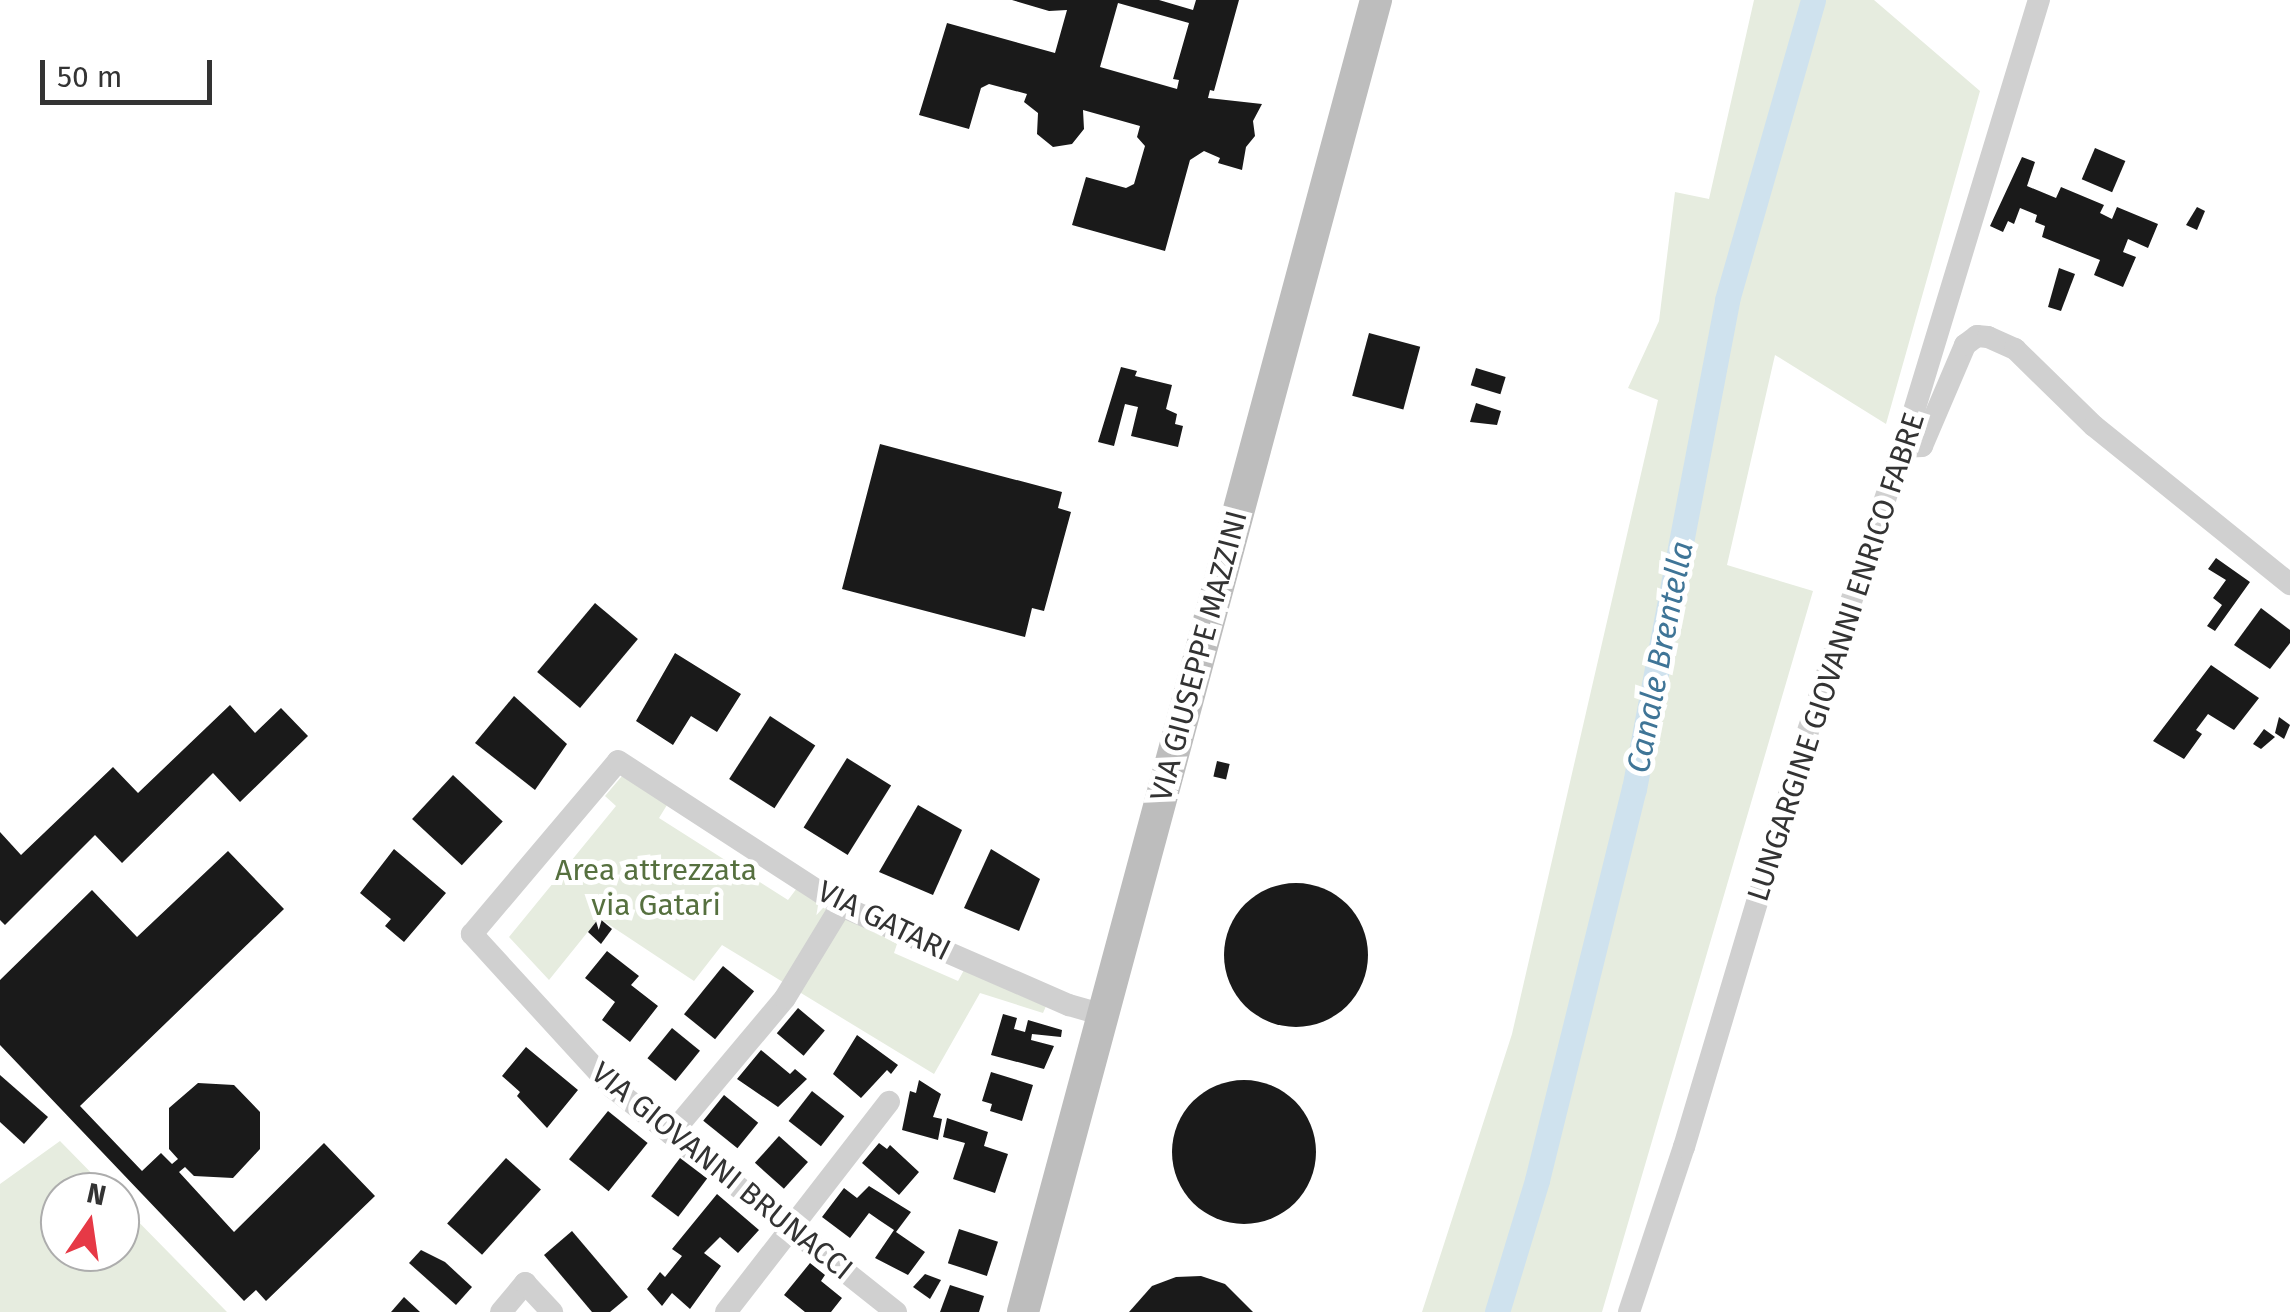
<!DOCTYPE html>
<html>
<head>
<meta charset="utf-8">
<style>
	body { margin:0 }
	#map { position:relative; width:2290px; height:1312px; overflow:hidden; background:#fff; font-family:"Fira Sans",sans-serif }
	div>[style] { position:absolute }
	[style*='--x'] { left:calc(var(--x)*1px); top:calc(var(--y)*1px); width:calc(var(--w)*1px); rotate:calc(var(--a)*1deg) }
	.green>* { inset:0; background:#e6ecdf }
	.canal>* { height:25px; margin:-12.5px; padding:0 12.5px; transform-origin:12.5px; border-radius:12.5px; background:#cfe2ee }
	.building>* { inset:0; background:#1a1a1a; transform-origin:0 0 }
	.round { border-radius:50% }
	.street>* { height:22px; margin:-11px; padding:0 11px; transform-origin:11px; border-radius:11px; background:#d0d0d0 }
	.secondary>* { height:32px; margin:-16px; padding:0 16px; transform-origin:16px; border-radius:16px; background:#bdbdbd }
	span { translate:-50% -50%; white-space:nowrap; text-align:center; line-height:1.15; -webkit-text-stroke:10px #fff; paint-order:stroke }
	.street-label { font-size:30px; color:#333 }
	.park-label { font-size:30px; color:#56703f }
	.water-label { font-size:32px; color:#3f7597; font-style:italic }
	.north { position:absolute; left:40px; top:1172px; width:100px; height:100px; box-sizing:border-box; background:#fff; border:2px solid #adadad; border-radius:50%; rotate:13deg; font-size:28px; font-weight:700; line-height:40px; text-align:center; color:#333 }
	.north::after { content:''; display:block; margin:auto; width:35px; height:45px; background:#e63946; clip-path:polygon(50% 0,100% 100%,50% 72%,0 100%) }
	.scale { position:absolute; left:40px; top:60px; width:172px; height:45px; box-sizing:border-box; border:5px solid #333; border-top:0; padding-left:12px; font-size:30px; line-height:35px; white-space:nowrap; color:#333; -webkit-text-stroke:8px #fff; paint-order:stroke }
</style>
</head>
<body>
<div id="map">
	<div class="green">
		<div style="clip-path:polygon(1754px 0,1874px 0,1980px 91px,1886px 424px,1775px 355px,1727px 565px,1813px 591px,1602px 1312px,1422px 1312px,1512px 1034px,1658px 400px,1628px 388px,1659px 321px,1675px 192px,1709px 199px)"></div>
		<div style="clip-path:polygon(622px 776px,667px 805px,659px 818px,788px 900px,797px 888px,898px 941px,894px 953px,958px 981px,964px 970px,1047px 1004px,1043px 1013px,980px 993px,934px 1074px,722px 945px,694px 981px,599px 918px,549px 980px,509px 937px,616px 806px,605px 796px)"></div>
		<div style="clip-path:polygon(60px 1141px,110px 1192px,60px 1192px,60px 1252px,120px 1252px,120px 1203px,227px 1312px,0 1312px,0 1184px)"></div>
	</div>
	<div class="canal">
		<div style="--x:1497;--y:1312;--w:138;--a:-73.1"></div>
		<div style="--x:1537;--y:1180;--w:403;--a:-76.1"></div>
		<div style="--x:1634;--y:789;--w:498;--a:-79.2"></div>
		<div style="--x:1727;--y:300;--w:312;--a:-74"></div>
	</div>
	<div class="building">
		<div style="clip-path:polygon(evenodd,1012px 0,1159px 0,1193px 10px,1196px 0,1239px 0,1214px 91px,1210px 90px,1208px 98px,1262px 104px,1253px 121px,1255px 136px,1246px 147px,1242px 170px,1218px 163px,1220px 158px,1204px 151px,1190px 160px,1165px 251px,1072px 225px,1086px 177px,1126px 188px,1134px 184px,1145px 146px,1137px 137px,1140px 126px,1083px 110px,1084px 129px,1072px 144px,1053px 147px,1037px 134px,1038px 113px,1024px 102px,1027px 94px,989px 84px,981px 88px,969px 129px,919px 115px,947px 23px,1055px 53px,1067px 10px,1049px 11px,1012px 0,1118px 3px,1189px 23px,1173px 79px,1179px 80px,1177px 89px,1100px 67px,1118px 3px)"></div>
		<div style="left:2095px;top:148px;width:33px;height:34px;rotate:23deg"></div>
		<div style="clip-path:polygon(2022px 157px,2035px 162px,2027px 186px,2056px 198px,2061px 187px,2104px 205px,2100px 213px,2112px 219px,2117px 207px,2158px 224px,2148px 248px,2128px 239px,2123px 252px,2136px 257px,2123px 287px,2094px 275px,2100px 260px,2042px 237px,2045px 226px,2035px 222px,2037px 215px,2020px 208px,2014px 224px,2008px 221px,2003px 232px,1990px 226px)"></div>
		<div style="clip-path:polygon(2197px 207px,2205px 211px,2197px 230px,2186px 225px)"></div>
		<div style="clip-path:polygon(2059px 268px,2075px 274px,2061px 311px,2048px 307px)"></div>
		<div style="left:1369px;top:333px;width:53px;height:65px;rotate:15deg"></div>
		<div style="clip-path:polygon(1121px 367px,1137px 371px,1135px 376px,1172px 385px,1166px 409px,1177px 414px,1175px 424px,1183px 426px,1178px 447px,1131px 436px,1138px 407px,1125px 404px,1114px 446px,1098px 442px)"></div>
		<div style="left:1476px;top:368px;width:31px;height:18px;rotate:17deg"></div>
		<div style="clip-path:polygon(1476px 403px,1501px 411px,1497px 425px,1470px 422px)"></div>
		<div style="clip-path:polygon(880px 444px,1062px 492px,1058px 508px,1071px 512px,1044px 611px,1032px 608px,1025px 637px,842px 589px)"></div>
		<div style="clip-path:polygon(2216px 558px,2250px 582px,2215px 631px,2207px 626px,2222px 605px,2213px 598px,2226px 580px,2208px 569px)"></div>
		<div style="left:595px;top:603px;width:56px;height:90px;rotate:40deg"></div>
		<div style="clip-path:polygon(2261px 608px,2290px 630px,2290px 643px,2270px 669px,2234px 645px)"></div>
		<div style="clip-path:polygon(675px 653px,741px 694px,717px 732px,691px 716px,673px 745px,636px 721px)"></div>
		<div style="clip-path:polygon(2211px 665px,2259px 698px,2234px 730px,2208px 714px,2196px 730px,2202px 734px,2184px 759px,2153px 741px)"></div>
		<div style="clip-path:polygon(514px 696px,567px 744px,535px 790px,475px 743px)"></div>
		<div style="clip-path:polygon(230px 705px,255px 733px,281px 708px,308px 736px,240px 802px,213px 773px,122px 863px,95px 835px,5px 925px,0 920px,0 832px,21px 855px,113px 767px,138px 793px)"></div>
		<div style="left:770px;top:716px;width:54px;height:75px;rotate:33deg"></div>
		<div style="clip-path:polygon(2279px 717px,2290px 725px,2284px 739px,2275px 733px)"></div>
		<div style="clip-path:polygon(2264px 729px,2275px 737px,2261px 749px,2253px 744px)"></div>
		<div style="left:847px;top:758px;width:52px;height:82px;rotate:32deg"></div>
		<div style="left:1217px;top:761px;width:13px;height:16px;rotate:13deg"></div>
		<div style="left:453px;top:775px;width:68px;height:60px;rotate:43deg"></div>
		<div style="clip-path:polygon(918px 805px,962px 830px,933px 895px,879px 872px)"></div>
		<div style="clip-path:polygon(394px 849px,446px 893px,404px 942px,385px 926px,391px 919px,360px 893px)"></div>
		<div style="clip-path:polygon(991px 849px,1040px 879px,1019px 931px,964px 908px)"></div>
		<div style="clip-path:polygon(228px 851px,284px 909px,80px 1106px,142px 1171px,161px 1153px,172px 1164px,178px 1159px,169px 1149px,169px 1108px,198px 1083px,234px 1085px,260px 1112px,260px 1149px,233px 1178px,194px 1176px,185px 1167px,179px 1172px,234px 1232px,324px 1143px,375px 1196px,266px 1301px,256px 1290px,244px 1301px,0 1045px,0 980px,92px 890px,137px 937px)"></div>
		<div class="round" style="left:1224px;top:883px;width:144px;height:144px"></div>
		<div style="clip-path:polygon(599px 918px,612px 929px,601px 944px,588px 932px)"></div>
		<div style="clip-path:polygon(607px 951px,639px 976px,631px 985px,658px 1006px,630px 1042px,602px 1020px,615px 1002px,585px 978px)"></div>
		<div style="left:723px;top:966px;width:40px;height:62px;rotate:39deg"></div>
		<div style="left:798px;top:1008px;width:35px;height:33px;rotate:40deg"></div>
		<div style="clip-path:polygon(1003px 1014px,1017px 1018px,1014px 1029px,1025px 1032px,1028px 1020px,1062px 1030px,1061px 1037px,1032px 1034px,1031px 1040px,1054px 1046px,1044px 1069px,991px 1055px)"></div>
		<div style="left:672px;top:1028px;width:36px;height:39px;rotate:39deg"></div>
		<div style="clip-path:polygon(857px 1035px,898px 1065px,891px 1074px,887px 1070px,861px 1098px,833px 1074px)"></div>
		<div style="clip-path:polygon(526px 1047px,578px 1090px,547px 1128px,517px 1096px,520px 1092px,502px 1076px)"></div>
		<div style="clip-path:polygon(761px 1050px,790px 1074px,795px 1069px,807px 1079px,778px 1107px,737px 1079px)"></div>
		<div style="clip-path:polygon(991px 1072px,1033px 1085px,1022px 1121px,990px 1111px,992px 1104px,982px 1101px)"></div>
		<div style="clip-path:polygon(0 1075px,48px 1117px,24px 1144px,0 1122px)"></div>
		<div style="clip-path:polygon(919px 1080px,941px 1094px,933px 1117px,942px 1119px,938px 1140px,902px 1130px,910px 1091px,916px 1093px)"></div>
		<div class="round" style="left:1172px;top:1080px;width:144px;height:144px"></div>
		<div style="left:812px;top:1091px;width:41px;height:38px;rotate:38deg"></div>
		<div style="left:724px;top:1095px;width:44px;height:33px;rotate:39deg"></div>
		<div style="left:608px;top:1111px;width:51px;height:62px;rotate:39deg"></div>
		<div style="clip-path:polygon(947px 1118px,988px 1132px,984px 1146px,1008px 1154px,995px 1193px,953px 1179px,965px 1143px,943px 1137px)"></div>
		<div style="left:779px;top:1136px;width:39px;height:36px;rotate:42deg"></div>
		<div style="clip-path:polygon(879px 1143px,887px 1149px,890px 1145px,919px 1172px,899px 1195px,862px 1163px)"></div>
		<div style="left:506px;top:1158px;width:47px;height:88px;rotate:42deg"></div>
		<div style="left:680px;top:1158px;width:34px;height:48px;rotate:37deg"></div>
		<div style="clip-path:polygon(869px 1186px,911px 1212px,896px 1232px,925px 1252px,908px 1275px,875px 1258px,894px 1230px,879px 1220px,869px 1213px,850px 1238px,822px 1217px,844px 1188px,857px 1198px)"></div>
		<div style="clip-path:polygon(717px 1194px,759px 1230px,738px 1253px,720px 1237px,704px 1253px,721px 1266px,690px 1309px,672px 1293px,662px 1306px,647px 1289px,660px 1272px,665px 1277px,682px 1256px,672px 1249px)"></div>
		<div style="left:959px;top:1229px;width:41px;height:36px;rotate:18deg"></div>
		<div style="clip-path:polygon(572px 1231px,628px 1297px,610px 1312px,592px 1312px,544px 1255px)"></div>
		<div style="clip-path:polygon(421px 1250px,445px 1262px,472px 1287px,456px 1305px,409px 1263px)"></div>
		<div style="clip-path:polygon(810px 1263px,825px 1275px,821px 1281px,842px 1298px,831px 1312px,805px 1312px,784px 1295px)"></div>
		<div style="clip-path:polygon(925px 1274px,941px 1280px,930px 1299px,913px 1287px)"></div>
		<div style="clip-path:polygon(1201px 1276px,1225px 1284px,1253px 1312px,1129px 1312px,1152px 1286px,1176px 1277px)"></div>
		<div style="clip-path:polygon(950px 1285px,984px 1296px,979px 1312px,940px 1312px)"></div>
		<div style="clip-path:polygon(404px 1297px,420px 1312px,391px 1312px)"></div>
	</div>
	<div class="street">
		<div style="--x:1903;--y:447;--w:19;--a:-3"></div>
		<div style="--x:1922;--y:446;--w:110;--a:-66.9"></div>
		<div style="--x:1965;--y:345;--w:15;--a:-37"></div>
		<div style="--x:1977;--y:336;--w:11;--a:5"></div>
		<div style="--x:1988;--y:337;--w:30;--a:24"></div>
		<div style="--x:2015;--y:349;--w:110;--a:44.3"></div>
		<div style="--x:2094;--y:426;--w:252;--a:38.9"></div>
		<div style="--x:671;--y:1134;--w:177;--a:-50"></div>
		<div style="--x:785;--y:998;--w:108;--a:-58.7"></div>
		<div style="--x:501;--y:1312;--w:38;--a:-50"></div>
		<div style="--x:525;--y:1283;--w:40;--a:47"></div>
		<div style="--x:726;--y:1312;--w:266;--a:-52.2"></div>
		<div style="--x:896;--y:1312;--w:361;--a:-141.6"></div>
		<div style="--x:613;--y:1088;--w:209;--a:-132.5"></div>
		<div style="--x:472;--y:934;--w:226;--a:-49.8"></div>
		<div style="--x:618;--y:761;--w:266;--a:33"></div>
		<div style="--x:841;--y:906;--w:249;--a:23.5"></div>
		<div style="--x:1069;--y:1005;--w:35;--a:16"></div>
		<div style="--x:1629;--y:1312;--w:174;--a:-71.6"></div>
		<div style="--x:1684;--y:1147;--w:431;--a:-73.4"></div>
		<div style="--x:1807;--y:734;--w:316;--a:-71.6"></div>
		<div style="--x:1907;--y:434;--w:454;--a:-73.1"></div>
	</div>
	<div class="secondary">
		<div style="--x:1023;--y:1312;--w:1359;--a:-74.94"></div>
	</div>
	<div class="street-label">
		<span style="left:1199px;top:656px;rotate:-75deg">VIA GIUSEPPE MAZZINI</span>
		<span style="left:1836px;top:657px;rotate:-72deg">LUNGARGINE GIOVANNI ENRICO FABRE</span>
		<span style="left:884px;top:921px;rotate:26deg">VIA GATARI</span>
		<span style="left:722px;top:1171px;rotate:39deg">VIA GIOVANNI BRUNACCI</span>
	</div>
	<div class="park-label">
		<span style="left:656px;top:887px">Area attrezzata<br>via Gatari</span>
	</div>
	<div class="water-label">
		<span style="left:1660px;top:657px;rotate:-79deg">Canale Brentella</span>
	</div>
	<div class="north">N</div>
	<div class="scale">50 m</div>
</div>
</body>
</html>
